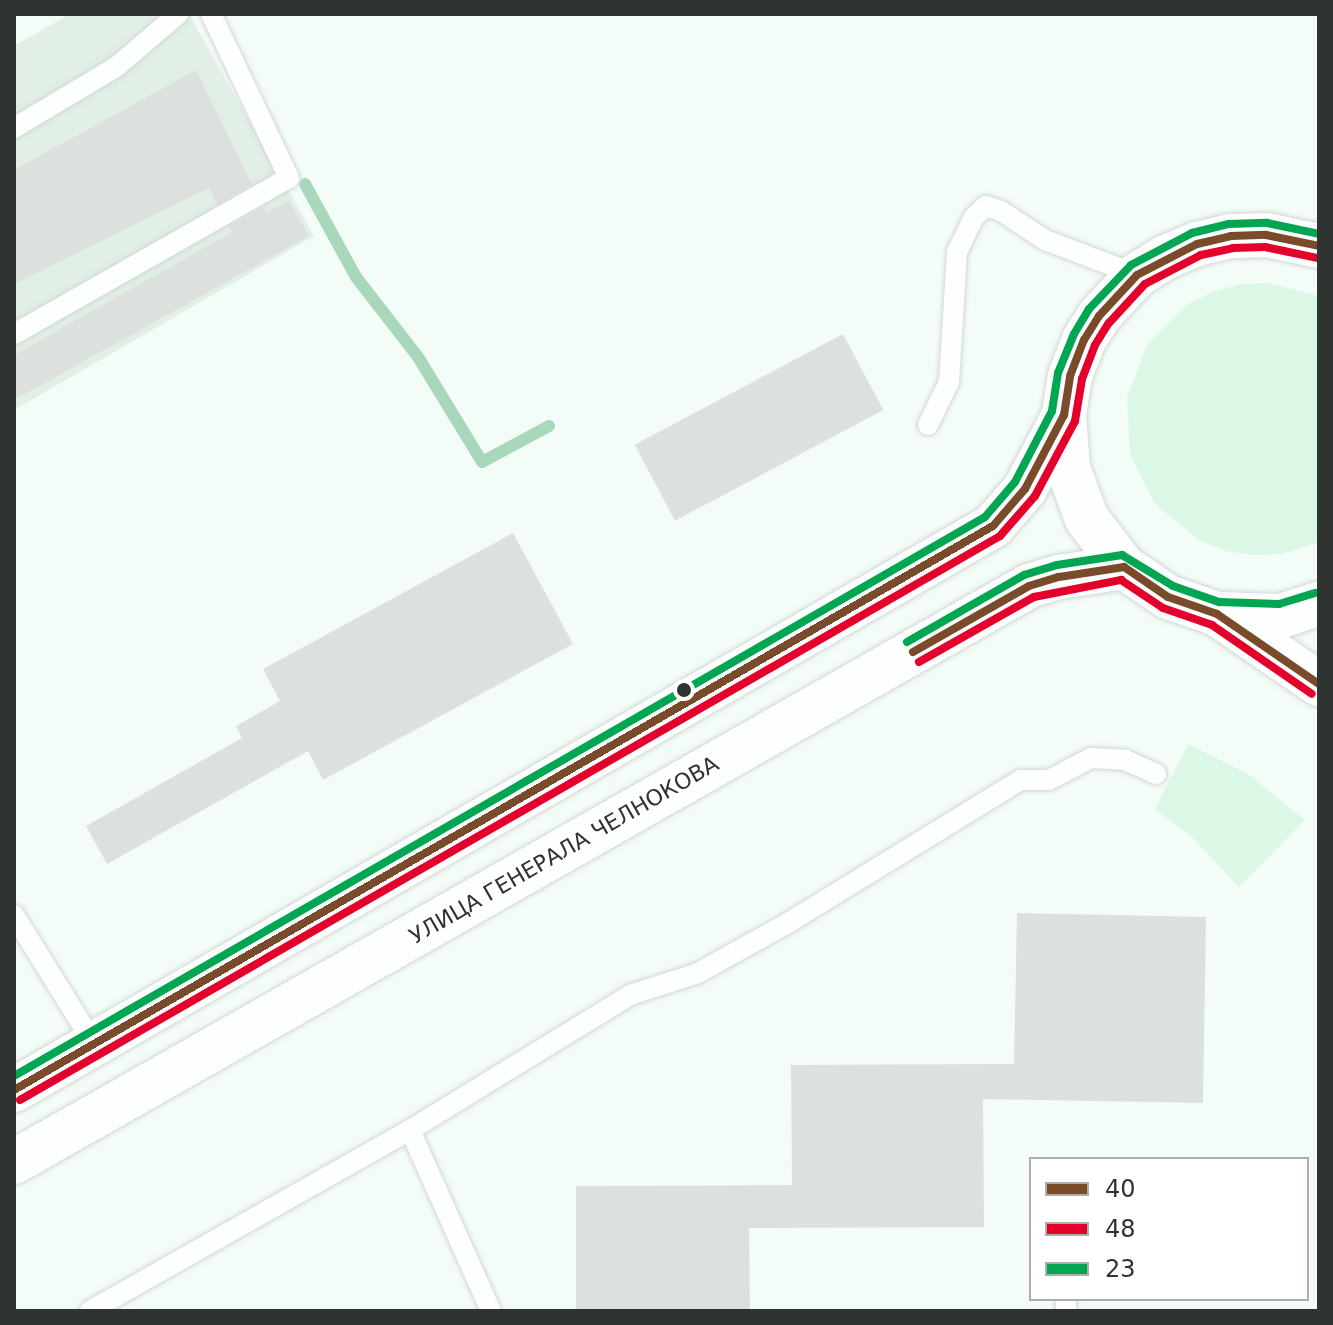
<!DOCTYPE html>
<html>
<head>
<meta charset="utf-8">
<style>
	body { margin:0 }
	#map { position:relative; width:1333px; height:1325px; overflow:hidden; background:#f4fcf7; font-family:"DejaVu Sans",sans-serif }
	div>[style] { position:absolute }
	[style*='--x'] { left:calc(var(--x)*1px); top:calc(var(--y)*1px); width:calc(var(--w)*1px); rotate:calc(var(--a)*1deg) }
	.built>* { inset:0; background:#e1efe6 }
	.green>* { inset:0; background:#daf8e5 }
	.stream>* { height:12px; margin:-6px; padding:0 6px; transform-origin:6px; border-radius:6px; background:#a8d7bc }
	.building>* { inset:0; background:#dce1de; transform-origin:0 0 }
	.roads { filter:drop-shadow(0 0 2px #d2d8d4) drop-shadow(0 0 2px #d2d8d4) }
	.lane>* { height:20px; margin:-10px; padding:0 10px; transform-origin:10px; border-radius:10px; background:#fdfffe }
	.secondary>* { height:44px; margin:-22px; padding:0 22px; transform-origin:22px; border-radius:22px; background:#fdfffe }
	.primary>* { height:44px; margin:-22px; padding:0 22px; transform-origin:22px; border-radius:22px; background:#fdfffe }
	.bus-1>* { height:8px; margin:-4px; padding:0 4px; transform-origin:4px; border-radius:4px; background:#7a4b2a }
	.bus-2>* { height:8px; margin:-4px; padding:0 4px; transform-origin:4px; border-radius:4px; background:#e4002b }
	.bus-3>* { height:8px; margin:-4px; padding:0 4px; transform-origin:4px; border-radius:4px; background:#00a651 }
	.dots>* { width:22px; height:22px; translate:-50% -50%; box-sizing:border-box; border:4px solid #fff; border-radius:50% }
	span { translate:-50% -50%; white-space:nowrap; text-align:center; line-height:1.15; -webkit-text-stroke:6px #fff; paint-order:stroke }
	.street-label { font-size:22px; color:#2f3431 }
	.frame { position:absolute; inset:0; border:16px solid #2f3431; pointer-events:none }
	.legend { position:absolute; left:1029px; top:1157px; width:280px; height:144px; box-sizing:border-box; background:#fff; border:2px solid #acaead; margin:0; padding:10px 14px; list-style:none; font-size:24px; color:#2f3431 }
	.legend li { display:flex; align-items:center; gap:16px; height:40px }
	.legend b { width:40px; border:2px solid #acaead }
</style>
</head>
<body>
<div id="map">
	<div class="built">
		<div style="clip-path:polygon(70px 14px,189px 14px,314px 236px,14px 410px,14px 46px)"></div>
	</div>
	<div class="green">
		<div style="clip-path:polygon(1268px 283px,1319px 296px,1319px 542px,1282px 554px,1253px 555px,1225px 551px,1199px 540px,1155px 504px,1130px 454px,1127px 398px,1147px 345px,1187px 305px,1212px 292px,1240px 284px)"></div>
		<div style="clip-path:polygon(1188px 744px,1248px 774px,1305px 820px,1239px 887px,1192px 837px,1155px 809px)"></div>
	</div>
	<div class="stream">
		<div style="--x:305;--y:184;--w:106;--a:61.3"></div>
		<div style="--x:356;--y:277;--w:101;--a:52.2"></div>
		<div style="--x:418;--y:357;--w:123;--a:58.6"></div>
		<div style="--x:482;--y:462;--w:76;--a:-28.2"></div>
	</div>
	<div class="building">
		<div style="clip-path:polygon(196px 70px,252px 184px,217px 204px,209px 188px,14px 284px,14px 170px)"></div>
		<div style="clip-path:polygon(289px 200px,309px 236px,14px 400px,14px 355px,232px 232px,229px 227px,264px 207px,266px 213px)"></div>
		<div style="left:843px;top:334px;width:86px;height:236px;rotate:62deg"></div>
		<div style="clip-path:polygon(513px 533px,573px 644px,323px 780px,308px 751px,107px 864px,86px 826px,242px 738px,236px 726px,280px 701px,263px 669px)"></div>
		<div style="clip-path:polygon(1017px 913px,1206px 917px,1203px 1103px,983px 1099px,984px 1227px,749px 1228px,750px 1311px,576px 1311px,576px 1186px,792px 1185px,791px 1065px,1014px 1064px)"></div>
	</div>
	<div class="roads">
		<div class="lane">
			<div style="--x:14;--y:128;--w:119;--a:-30.9"></div>
			<div style="--x:116;--y:67;--w:82;--a:-40.5"></div>
			<div style="--x:14;--y:334;--w:316;--a:-29.6"></div>
			<div style="--x:289;--y:178;--w:182;--a:-115.4"></div>
			<div style="--x:928;--y:425;--w:48;--a:-64"></div>
			<div style="--x:949;--y:382;--w:130;--a:-86.5"></div>
			<div style="--x:957;--y:252;--w:39;--a:-64"></div>
			<div style="--x:974;--y:217;--w:16;--a:-43"></div>
			<div style="--x:986;--y:206;--w:16;--a:18"></div>
			<div style="--x:1001;--y:211;--w:53;--a:33.4"></div>
			<div style="--x:1045;--y:240;--w:98;--a:20.8"></div>
			<div style="--x:14;--y:915;--w:152;--a:58.2"></div>
			<div style="--x:410;--y:1130;--w:198;--a:65.9"></div>
			<div style="--x:90;--y:1311;--w:368;--a:-29.5"></div>
			<div style="--x:410;--y:1130;--w:258;--a:-31.5"></div>
			<div style="--x:630;--y:995;--w:71;--a:-17.9"></div>
			<div style="--x:698;--y:973;--w:103;--a:-29.1"></div>
			<div style="--x:788;--y:923;--w:273;--a:-31.6"></div>
			<div style="--x:1020;--y:780;--w:29;--a:0"></div>
			<div style="--x:1049;--y:780;--w:47;--a:-27.6"></div>
			<div style="--x:1091;--y:758;--w:34;--a:3"></div>
			<div style="--x:1125;--y:760;--w:34;--a:24"></div>
			<div style="--x:1066;--y:1311;--w:12;--a:-90"></div>
		</div>
		<div class="secondary">
			<div style="--x:1217;--y:614;--w:124;--a:34.5"></div>
		</div>
		<div class="primary">
			<div style="--x:1319;--y:246;--w:54;--a:-168.3"></div>
			<div style="--x:1266;--y:235;--w:35;--a:178"></div>
			<div style="--x:1231;--y:236;--w:35;--a:167"></div>
			<div style="--x:1197;--y:244;--w:34;--a:157"></div>
			<div style="--x:1166;--y:257;--w:34;--a:148"></div>
			<div style="--x:1137;--y:275;--w:56;--a:132.8"></div>
			<div style="--x:1099;--y:316;--w:28;--a:122"></div>
			<div style="--x:1084;--y:340;--w:39;--a:111"></div>
			<div style="--x:1070;--y:376;--w:39;--a:99"></div>
			<div style="--x:1064;--y:415;--w:53;--a:85.7"></div>
			<div style="--x:1068;--y:468;--w:54;--a:69.6"></div>
			<div style="--x:1087;--y:519;--w:61;--a:52.4"></div>
			<div style="--x:1124;--y:567;--w:53;--a:34.3"></div>
			<div style="--x:1168;--y:597;--w:52;--a:19.1"></div>
			<div style="--x:1217;--y:614;--w:64;--a:1.8"></div>
			<div style="--x:1281;--y:616;--w:40;--a:-18"></div>
			<div style="--x:14;--y:1090;--w:1130;--a:-29.95"></div>
			<div style="--x:993;--y:526;--w:49;--a:-49.1"></div>
			<div style="--x:1025;--y:489;--w:84;--a:-62.2"></div>
			<div style="--x:14;--y:1162;--w:1167;--a:-29.57"></div>
			<div style="--x:1029;--y:586;--w:31;--a:-17"></div>
			<div style="--x:1059;--y:577;--w:66;--a:-8.7"></div>
		</div>
	</div>
	<div class="bus-1">
		<div style="--x:913;--y:652;--w:133;--a:-29.6"></div>
		<div style="--x:1029;--y:586;--w:31;--a:-17"></div>
		<div style="--x:1059;--y:577;--w:66;--a:-8.7"></div>
		<div style="--x:1124;--y:567;--w:53;--a:34.3"></div>
		<div style="--x:1168;--y:597;--w:52;--a:19.1"></div>
		<div style="--x:1217;--y:614;--w:124;--a:34.5"></div>
		<div style="--x:14;--y:1090;--w:1130;--a:-29.95"></div>
		<div style="--x:993;--y:526;--w:49;--a:-49.1"></div>
		<div style="--x:1025;--y:489;--w:84;--a:-62.2"></div>
		<div style="--x:1064;--y:415;--w:39;--a:-81"></div>
		<div style="--x:1070;--y:376;--w:39;--a:-69"></div>
		<div style="--x:1084;--y:340;--w:28;--a:-58"></div>
		<div style="--x:1099;--y:316;--w:56;--a:-47.2"></div>
		<div style="--x:1137;--y:275;--w:68;--a:-27.3"></div>
		<div style="--x:1197;--y:244;--w:35;--a:-13"></div>
		<div style="--x:1231;--y:236;--w:35;--a:-2"></div>
		<div style="--x:1266;--y:235;--w:54;--a:11.7"></div>
	</div>
	<div class="bus-2">
		<div style="--x:919;--y:662;--w:132;--a:-29.5"></div>
		<div style="--x:1034;--y:597;--w:89;--a:-11.1"></div>
		<div style="--x:1121;--y:580;--w:50;--a:33.7"></div>
		<div style="--x:1163;--y:608;--w:52;--a:19.1"></div>
		<div style="--x:1212;--y:625;--w:121;--a:34.6"></div>
		<div style="--x:20;--y:1100;--w:1131;--a:-29.92"></div>
		<div style="--x:1000;--y:536;--w:53;--a:-48.8"></div>
		<div style="--x:1035;--y:496;--w:85;--a:-61.9"></div>
		<div style="--x:1075;--y:421;--w:43;--a:-80.5"></div>
		<div style="--x:1082;--y:379;--w:36;--a:-69"></div>
		<div style="--x:1095;--y:345;--w:26;--a:-58"></div>
		<div style="--x:1109;--y:323;--w:53;--a:-47.3"></div>
		<div style="--x:1145;--y:284;--w:63;--a:-27.4"></div>
		<div style="--x:1201;--y:255;--w:33;--a:-12"></div>
		<div style="--x:1233;--y:248;--w:32;--a:-2"></div>
		<div style="--x:1265;--y:247;--w:53;--a:11.9"></div>
	</div>
	<div class="bus-3">
		<div style="--x:907;--y:642;--w:135;--a:-29.8"></div>
		<div style="--x:1024;--y:575;--w:34;--a:-17"></div>
		<div style="--x:1057;--y:565;--w:66;--a:-8.7"></div>
		<div style="--x:1122;--y:555;--w:60;--a:31.3"></div>
		<div style="--x:1173;--y:586;--w:49;--a:19.2"></div>
		<div style="--x:1219;--y:602;--w:60;--a:1.9"></div>
		<div style="--x:1279;--y:604;--w:38;--a:-17"></div>
		<div style="--x:14;--y:1076;--w:1120;--a:-29.93"></div>
		<div style="--x:985;--y:517;--w:46;--a:-49.4"></div>
		<div style="--x:1015;--y:482;--w:80;--a:-62.5"></div>
		<div style="--x:1052;--y:411;--w:38;--a:-81"></div>
		<div style="--x:1058;--y:373;--w:42;--a:-67.7"></div>
		<div style="--x:1074;--y:334;--w:29;--a:-59"></div>
		<div style="--x:1089;--y:309;--w:61;--a:-46.3"></div>
		<div style="--x:1131;--y:265;--w:69;--a:-27.7"></div>
		<div style="--x:1192;--y:233;--w:38;--a:-14"></div>
		<div style="--x:1229;--y:224;--w:38;--a:-2"></div>
		<div style="--x:1267;--y:223;--w:53;--a:11.9"></div>
	</div>
	<div class="dots">
		<div style="left:684px;top:690px;background:#2f3431"></div>
	</div>
	<div class="street-label">
		<span style="left:564px;top:850px;rotate:-30deg">УЛИЦА ГЕНЕРАЛА ЧЕЛНОКОВА</span>
	</div>
	<div class="frame"></div>
	<ul class="legend">
	<li><b style="height:10px;background:#7a4b2a"></b>40</li>
	<li><b style="height:10px;background:#e4002b"></b>48</li>
	<li><b style="height:10px;background:#00a651"></b>23</li>
	</ul>
</div>
</body>
</html>
